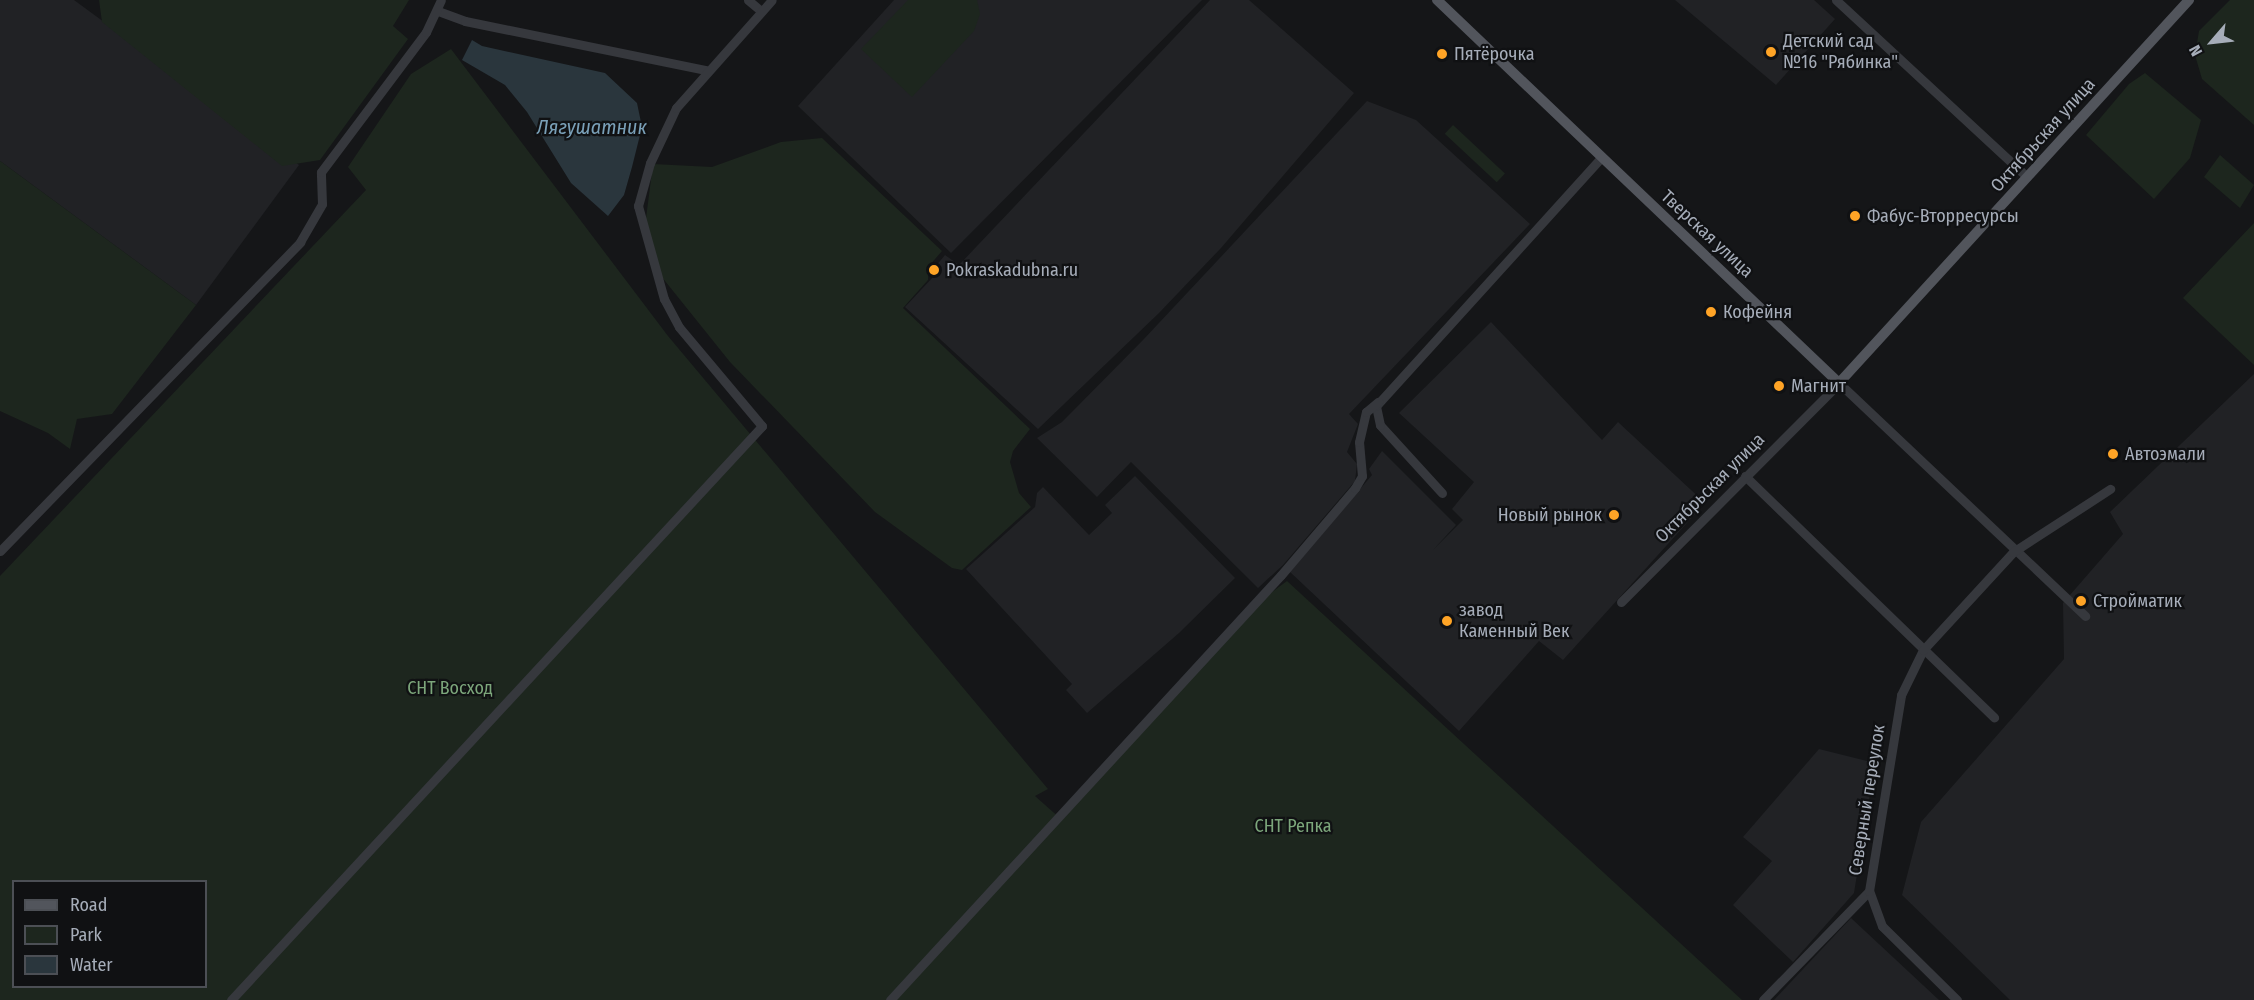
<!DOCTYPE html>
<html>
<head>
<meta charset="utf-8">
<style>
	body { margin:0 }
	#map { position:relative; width:2254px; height:1000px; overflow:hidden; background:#151618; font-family:"Fira Sans Condensed",sans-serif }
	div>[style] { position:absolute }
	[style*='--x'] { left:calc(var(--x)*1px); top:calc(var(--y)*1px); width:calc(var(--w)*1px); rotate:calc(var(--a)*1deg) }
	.built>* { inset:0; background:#212225 }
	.green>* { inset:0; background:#1d261e; transform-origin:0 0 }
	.water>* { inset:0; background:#2a363d }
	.minor>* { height:9px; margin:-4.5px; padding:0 4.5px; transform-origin:4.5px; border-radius:4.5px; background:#36383d }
	.major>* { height:10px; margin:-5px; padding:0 5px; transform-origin:5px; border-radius:5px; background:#52555c }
	.dots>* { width:16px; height:16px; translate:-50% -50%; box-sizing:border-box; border:3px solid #101113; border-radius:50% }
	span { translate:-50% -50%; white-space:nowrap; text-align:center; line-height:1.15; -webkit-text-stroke:4.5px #101113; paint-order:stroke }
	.poi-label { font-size:18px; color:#a6adb9 }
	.left { translate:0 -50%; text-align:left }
	.right { translate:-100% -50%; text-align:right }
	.street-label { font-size:18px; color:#a6adb9 }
	.park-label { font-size:18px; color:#7ca67b }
	.water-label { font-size:20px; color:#7aa0b8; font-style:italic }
	.legend { position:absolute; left:12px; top:880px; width:195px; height:108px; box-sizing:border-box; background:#101113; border:2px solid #4c4f55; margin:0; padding:8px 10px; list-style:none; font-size:18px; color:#a6adb9 }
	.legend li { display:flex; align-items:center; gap:12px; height:30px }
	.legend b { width:30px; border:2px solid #4c4f55 }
	.north { position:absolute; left:2182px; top:12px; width:60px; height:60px; -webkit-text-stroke:4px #101113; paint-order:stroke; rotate:242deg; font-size:16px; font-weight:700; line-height:24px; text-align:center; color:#a6adb9 }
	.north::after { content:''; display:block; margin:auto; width:21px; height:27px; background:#a6adb9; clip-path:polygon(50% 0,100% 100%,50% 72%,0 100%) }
</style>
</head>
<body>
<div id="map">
	<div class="built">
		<div style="clip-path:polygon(0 0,74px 0,299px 165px,196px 305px,0 161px)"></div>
		<div style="clip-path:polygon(894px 0,1202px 0,951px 253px,798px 106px)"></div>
		<div style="clip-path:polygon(1210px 0,1249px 0,1354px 93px,1221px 248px,1159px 313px,1038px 429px,905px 307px,934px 276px,935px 267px,945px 255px,959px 265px)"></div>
		<div style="clip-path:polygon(1675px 0,1814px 0,1835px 19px,1776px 85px)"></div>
		<div style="clip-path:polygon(1367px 101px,1416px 120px,1530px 224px,1349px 414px,1358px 424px,1347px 452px,1357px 464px,1355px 481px,1283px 565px,1258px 588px,1131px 462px,1097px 497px,1037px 438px,1062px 422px,1143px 340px)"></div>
		<div style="clip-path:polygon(1491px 322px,1602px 440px,1618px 422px,1705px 503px,1563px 660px,1539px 641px,1459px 731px,1290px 572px,1372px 475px,1369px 469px,1382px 451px,1456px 525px,1433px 550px,1463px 520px,1452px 509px,1474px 482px,1399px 413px)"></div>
		<div style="clip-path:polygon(2254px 374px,2254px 1000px,2010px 1000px,1902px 895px,1921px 822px,2064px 659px,2063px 603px,2123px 534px,2110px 512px)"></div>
		<div style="clip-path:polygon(1135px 476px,1235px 578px,1179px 633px,1087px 713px,1066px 690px,1072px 684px,966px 569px,1035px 507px,1037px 493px,1043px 487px,1089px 535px,1112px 513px,1105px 505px)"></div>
		<div style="clip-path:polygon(1819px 749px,1875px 763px,1854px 893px,1793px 962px,1733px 905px,1772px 861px,1743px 837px)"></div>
		<div style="clip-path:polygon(1851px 918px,1939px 1000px,1774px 1000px)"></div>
	</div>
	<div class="green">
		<div style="clip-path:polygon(99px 0,409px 0,393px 26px,408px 39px,320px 160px,282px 166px,102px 22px)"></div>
		<div style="clip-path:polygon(908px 0,977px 0,980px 14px,974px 31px,912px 97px,861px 49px)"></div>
		<div style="clip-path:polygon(2230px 0,2254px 0,2254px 125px,2202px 79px,2195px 55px,2199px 31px)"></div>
		<div style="clip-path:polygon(evenodd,451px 49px,668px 336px,1048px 789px,1035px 796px,1062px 820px,1260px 601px,1287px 581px,1742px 1000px,0 1000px,0 576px,366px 190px,348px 167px,411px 74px,451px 49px,14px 882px,206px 882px,206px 986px,14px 986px,14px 882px)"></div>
		<div style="clip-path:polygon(2145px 73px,2201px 120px,2190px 158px,2154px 199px,2086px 135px,2129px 84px)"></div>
		<div style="left:1453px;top:125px;width:71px;height:12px;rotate:43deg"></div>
		<div style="clip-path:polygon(822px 138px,942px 251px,929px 266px,928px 280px,903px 308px,1030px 429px,1013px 451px,1010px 462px,1019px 493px,1031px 507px,962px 570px,952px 568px,875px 512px,730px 362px,657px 271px,645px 226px,653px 164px,712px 167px,781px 142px)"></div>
		<div style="clip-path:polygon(2220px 155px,2254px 185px,2240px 208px,2204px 177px)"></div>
		<div style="clip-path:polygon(0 161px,196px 305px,112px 414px,77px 419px,70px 449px,48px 433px,0 411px)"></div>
		<div style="clip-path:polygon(2254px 223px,2254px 365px,2183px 298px)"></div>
	</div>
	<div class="water">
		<div style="clip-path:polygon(472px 40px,482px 46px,605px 73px,637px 103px,642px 127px,632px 167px,624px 195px,608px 216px,571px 183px,527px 112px,505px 85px,462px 60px)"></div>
	</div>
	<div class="minor">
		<div style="--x:748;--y:0;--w:17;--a:40"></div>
		<div style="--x:1836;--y:0;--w:260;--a:42.8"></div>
		<div style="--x:438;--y:11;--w:29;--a:20"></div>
		<div style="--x:465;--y:21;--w:246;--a:11.5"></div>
		<div style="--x:1745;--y:476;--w:347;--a:44.1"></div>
		<div style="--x:1442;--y:493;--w:92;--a:-132.4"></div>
		<div style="--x:1380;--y:425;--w:19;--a:-102"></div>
		<div style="--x:1376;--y:406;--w:336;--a:-47.8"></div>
		<div style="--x:0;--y:551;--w:431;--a:-45.8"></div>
		<div style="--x:300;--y:242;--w:44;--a:-59.9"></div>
		<div style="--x:322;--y:204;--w:32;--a:-92"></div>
		<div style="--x:321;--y:172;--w:175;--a:-53.1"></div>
		<div style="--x:426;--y:32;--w:35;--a:-65"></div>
		<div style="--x:1621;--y:602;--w:309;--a:-45.1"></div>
		<div style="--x:1839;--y:383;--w:339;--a:43.4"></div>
		<div style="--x:231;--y:1000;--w:782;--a:-47.23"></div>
		<div style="--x:762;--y:426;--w:129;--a:-130"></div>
		<div style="--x:679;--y:327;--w:32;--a:-118"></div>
		<div style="--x:664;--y:299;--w:97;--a:-105.6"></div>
		<div style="--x:638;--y:206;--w:45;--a:-74.4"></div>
		<div style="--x:650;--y:163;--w:61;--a:-64.7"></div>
		<div style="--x:676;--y:108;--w:144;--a:-48.4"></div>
		<div style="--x:890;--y:1000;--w:577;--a:-47.39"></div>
		<div style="--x:1281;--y:575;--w:114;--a:-49.6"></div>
		<div style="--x:1355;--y:488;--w:14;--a:-60"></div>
		<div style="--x:1362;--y:476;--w:34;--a:-95"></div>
		<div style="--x:1359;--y:442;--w:31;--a:-77"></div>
		<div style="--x:1366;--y:412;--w:16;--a:-40"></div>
		<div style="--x:1763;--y:1000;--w:152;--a:-45.8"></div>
		<div style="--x:1957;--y:1000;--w:105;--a:-135.4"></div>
		<div style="--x:1882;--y:926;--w:37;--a:-110"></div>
		<div style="--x:1869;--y:891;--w:199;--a:-80.7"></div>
		<div style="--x:1901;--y:695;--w:50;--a:-63.9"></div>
		<div style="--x:1923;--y:650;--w:133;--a:-47.4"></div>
		<div style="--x:2013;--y:552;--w:116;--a:-33"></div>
	</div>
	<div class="major">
		<div style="--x:1437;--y:0;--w:555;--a:43.61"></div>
		<div style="--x:1839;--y:383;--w:519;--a:-47.58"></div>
	</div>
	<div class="dots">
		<div style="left:1771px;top:52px;background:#ffa426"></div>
		<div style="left:1442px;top:54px;background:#ffa426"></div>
		<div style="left:1855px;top:216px;background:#ffa426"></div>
		<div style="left:934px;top:270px;background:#ffa426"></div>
		<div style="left:1711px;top:312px;background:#ffa426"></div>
		<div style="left:1779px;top:386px;background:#ffa426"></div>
		<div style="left:2113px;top:454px;background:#ffa426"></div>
		<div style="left:1614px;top:515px;background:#ffa426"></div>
		<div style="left:2081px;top:601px;background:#ffa426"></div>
		<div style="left:1447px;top:621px;background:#ffa426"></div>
	</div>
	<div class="poi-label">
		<span class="left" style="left:1783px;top:52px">Детский сад<br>№16 "Рябинка"</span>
		<span class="left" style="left:1454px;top:54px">Пятёрочка</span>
		<span class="left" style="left:1867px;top:216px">Фабус-Вторресурсы</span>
		<span class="left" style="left:946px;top:270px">Pokraskadubna.ru</span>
		<span class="left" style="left:1723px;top:312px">Кофейня</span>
		<span class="left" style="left:1791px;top:386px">Магнит</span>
		<span class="left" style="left:2125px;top:454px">Автоэмали</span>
		<span class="right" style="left:1602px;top:515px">Новый рынок</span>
		<span class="left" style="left:2093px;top:601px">Стройматик</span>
		<span class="left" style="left:1459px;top:621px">завод<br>Каменный Век</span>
	</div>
	<div class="street-label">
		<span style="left:2043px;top:135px;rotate:-48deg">Октябрьская улица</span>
		<span style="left:1707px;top:234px;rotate:43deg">Тверская улица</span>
		<span style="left:1710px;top:488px;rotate:-45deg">Октябрьская улица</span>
		<span style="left:1867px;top:800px;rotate:-81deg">Северный переулок</span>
	</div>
	<div class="park-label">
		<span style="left:450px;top:688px">СНТ Восход</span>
		<span style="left:1293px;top:826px">СНТ Репка</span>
	</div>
	<div class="water-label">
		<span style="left:592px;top:127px">Лягушатник</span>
	</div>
	<ul class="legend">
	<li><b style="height:8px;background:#52555c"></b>Road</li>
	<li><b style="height:16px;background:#1d261e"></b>Park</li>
	<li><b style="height:16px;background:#2a363d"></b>Water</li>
	</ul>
	<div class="north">N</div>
</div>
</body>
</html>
